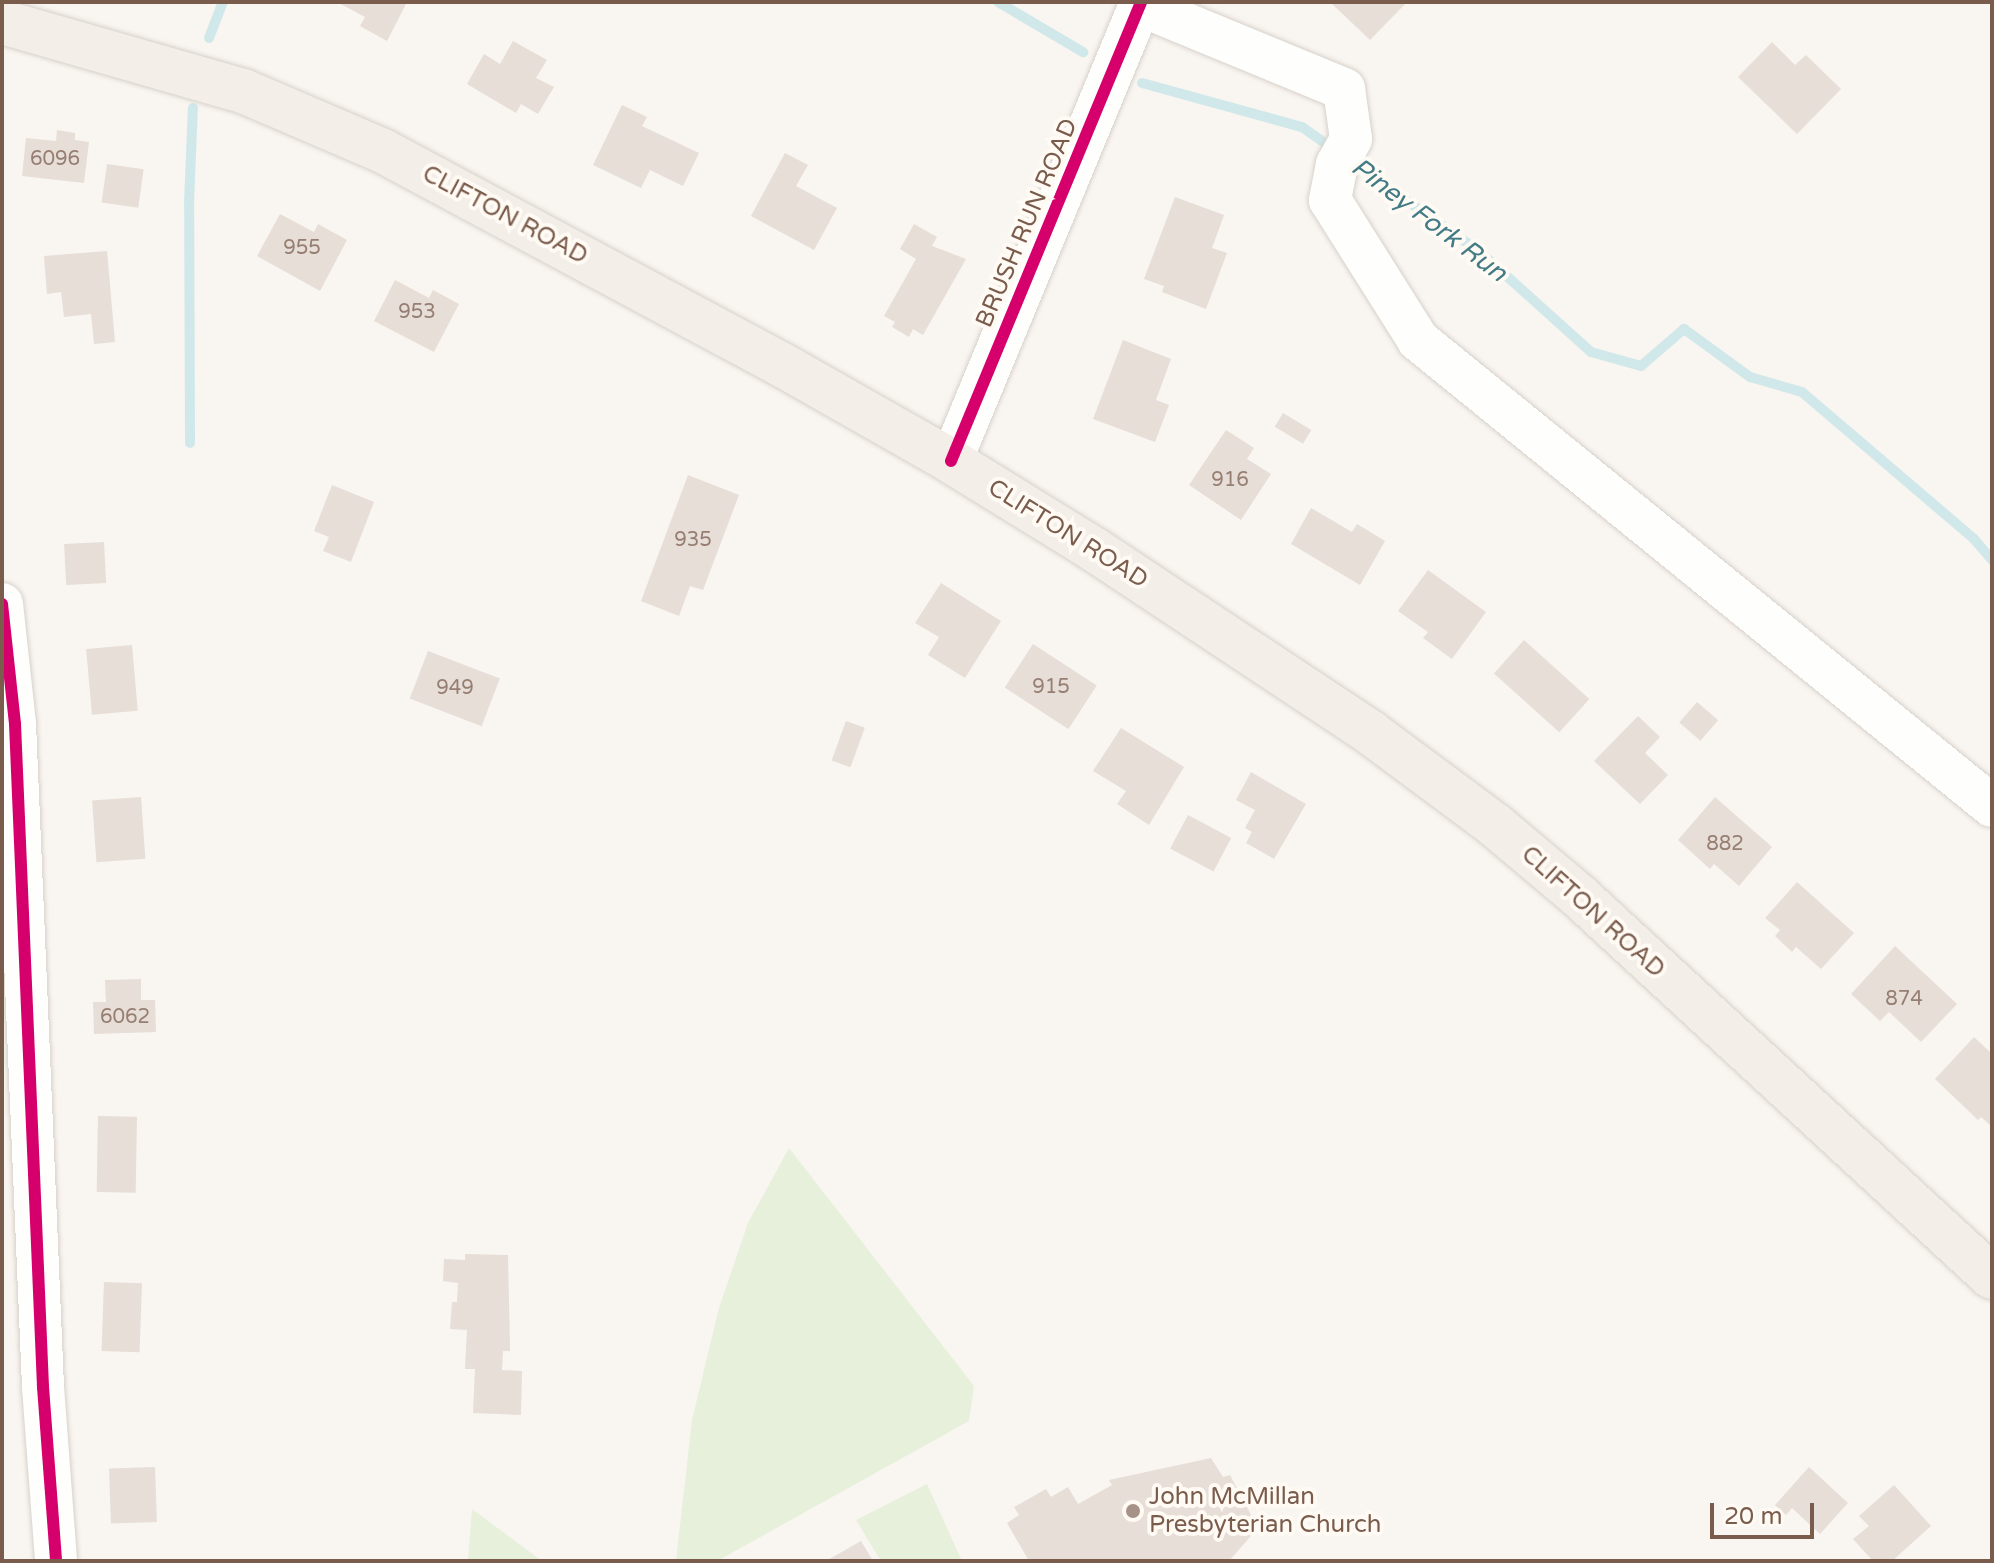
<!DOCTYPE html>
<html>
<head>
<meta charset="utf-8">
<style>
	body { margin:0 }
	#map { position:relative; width:1994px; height:1563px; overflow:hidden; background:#f9f5f0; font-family:"Varela Round",sans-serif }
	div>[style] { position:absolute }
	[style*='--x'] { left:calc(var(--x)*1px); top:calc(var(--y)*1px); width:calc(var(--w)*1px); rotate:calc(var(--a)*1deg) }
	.green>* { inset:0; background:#e7f0db }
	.stream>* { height:10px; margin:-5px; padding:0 5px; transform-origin:5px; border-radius:5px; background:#d0e8ea }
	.building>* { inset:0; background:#e6ded7; transform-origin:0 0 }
	.roads { filter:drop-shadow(0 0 2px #d7d1cb) drop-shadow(0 0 2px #d7d1cb) }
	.minor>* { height:42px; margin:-21px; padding:0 21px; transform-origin:21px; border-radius:21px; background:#fefefd }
	.major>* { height:44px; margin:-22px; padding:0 22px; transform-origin:22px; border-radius:22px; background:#f3eee8 }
	.cycleway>* { height:12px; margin:-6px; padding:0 6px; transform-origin:6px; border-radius:6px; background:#d6006c }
	.dots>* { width:22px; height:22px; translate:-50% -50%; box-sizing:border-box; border:4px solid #fffaf3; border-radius:50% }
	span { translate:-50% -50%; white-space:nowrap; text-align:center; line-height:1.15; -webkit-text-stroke:8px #fffaf3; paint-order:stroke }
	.number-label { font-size:20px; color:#977e72 }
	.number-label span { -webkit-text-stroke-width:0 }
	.street-label { font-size:24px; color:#7a5c4d }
	.poi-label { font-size:24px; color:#7a5c4d }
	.left { translate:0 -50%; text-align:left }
	.water-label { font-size:26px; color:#437c86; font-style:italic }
	.frame { position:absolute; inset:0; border:4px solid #7a5c4d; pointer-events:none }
	.scale { position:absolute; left:1710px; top:1503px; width:104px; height:36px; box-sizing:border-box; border:4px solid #7a5c4d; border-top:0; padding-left:10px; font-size:24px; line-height:28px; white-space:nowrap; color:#7a5c4d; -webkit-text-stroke:6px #fffaf3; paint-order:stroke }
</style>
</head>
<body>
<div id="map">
	<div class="green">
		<div style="clip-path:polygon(789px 1148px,974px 1386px,969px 1421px,717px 1561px,676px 1561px,692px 1420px,719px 1308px,748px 1223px)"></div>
		<div style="clip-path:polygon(927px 1484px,962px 1561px,881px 1561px,856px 1520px)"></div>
		<div style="clip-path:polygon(472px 1509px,542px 1561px,468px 1561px)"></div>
	</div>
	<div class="stream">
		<div style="--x:998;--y:2;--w:99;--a:30.5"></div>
		<div style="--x:209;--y:38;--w:39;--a:-69"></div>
		<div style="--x:1142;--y:83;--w:166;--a:15.4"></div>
		<div style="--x:1302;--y:127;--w:38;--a:35"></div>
		<div style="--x:1350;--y:161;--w:159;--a:35"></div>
		<div style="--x:1480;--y:252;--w:149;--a:42"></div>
		<div style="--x:1591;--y:352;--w:52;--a:15.6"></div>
		<div style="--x:1641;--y:366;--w:57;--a:-40.7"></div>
		<div style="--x:1684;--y:329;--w:82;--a:36"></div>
		<div style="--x:1750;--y:377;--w:54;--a:16.1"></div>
		<div style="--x:1802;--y:392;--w:226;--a:40.5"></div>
		<div style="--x:1974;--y:539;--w:28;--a:49"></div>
		<div style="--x:190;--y:443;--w:241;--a:-90.2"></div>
		<div style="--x:189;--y:202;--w:94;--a:-87.6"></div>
	</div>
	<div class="building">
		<div style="clip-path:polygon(337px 2px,407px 2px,387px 41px,360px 26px,365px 17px)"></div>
		<div style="clip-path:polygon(1330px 2px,1407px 2px,1370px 40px)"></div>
		<div style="clip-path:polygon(513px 41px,547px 60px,536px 78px,554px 87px,538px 114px,521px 104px,516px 113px,467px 84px,484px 54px,500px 64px)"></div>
		<div style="clip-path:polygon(1772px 42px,1795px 65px,1806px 55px,1841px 89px,1797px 134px,1738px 77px)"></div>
		<div style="clip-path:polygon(622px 105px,647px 117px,642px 126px,699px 153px,683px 186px,650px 170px,641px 188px,593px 165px)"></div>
		<div style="clip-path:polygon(57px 130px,75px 133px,75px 140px,89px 142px,84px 183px,22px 176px,26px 138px,56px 141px)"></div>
		<div style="clip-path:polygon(785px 153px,808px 165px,796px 186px,837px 208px,814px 250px,751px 216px)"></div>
		<div style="left:107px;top:164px;width:37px;height:39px;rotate:8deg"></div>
		<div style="clip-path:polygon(1175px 197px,1224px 215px,1212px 248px,1227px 253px,1206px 309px,1162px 292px,1164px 286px,1144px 279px)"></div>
		<div style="clip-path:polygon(280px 214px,314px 232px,318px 224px,347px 240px,320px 291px,257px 256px)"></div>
		<div style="clip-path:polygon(914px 224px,937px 237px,932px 246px,966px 259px,923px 335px,913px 329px,909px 337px,892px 327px,895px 322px,884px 316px,916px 259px,900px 249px)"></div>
		<div style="clip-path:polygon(107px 251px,115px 342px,94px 344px,91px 314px,64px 317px,61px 292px,47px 294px,44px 256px)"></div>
		<div style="clip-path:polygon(395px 280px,429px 298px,433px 290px,459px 304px,434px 352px,374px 321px)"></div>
		<div style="clip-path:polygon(1123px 340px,1171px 359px,1156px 400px,1169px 405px,1155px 442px,1093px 419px)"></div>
		<div style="left:1283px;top:413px;width:33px;height:16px;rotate:31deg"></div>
		<div style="clip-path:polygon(1226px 430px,1254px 448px,1247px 459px,1271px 474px,1241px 520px,1189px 485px)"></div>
		<div style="clip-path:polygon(688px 475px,739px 495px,703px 590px,690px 586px,679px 616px,641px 601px)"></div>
		<div style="clip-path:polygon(332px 485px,374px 502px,351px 562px,323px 551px,329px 537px,314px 531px)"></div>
		<div style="clip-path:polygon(1311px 508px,1352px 532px,1357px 524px,1385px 541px,1360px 585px,1291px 544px)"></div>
		<div style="left:104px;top:542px;width:41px;height:40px;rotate:87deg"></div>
		<div style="clip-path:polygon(1428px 570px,1486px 612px,1452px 659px,1423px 638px,1428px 632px,1398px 611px)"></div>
		<div style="clip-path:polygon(941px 583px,1001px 621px,965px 678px,928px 655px,939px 637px,915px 623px)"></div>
		<div style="left:1524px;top:640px;width:88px;height:45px;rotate:42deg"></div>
		<div style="left:1033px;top:644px;width:76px;height:52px;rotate:33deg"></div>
		<div style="left:132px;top:645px;width:66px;height:46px;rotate:85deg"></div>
		<div style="left:428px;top:651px;width:77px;height:51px;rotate:21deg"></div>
		<div style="left:1697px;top:702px;width:28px;height:27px;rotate:41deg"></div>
		<div style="clip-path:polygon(1638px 716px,1660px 737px,1645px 753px,1668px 775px,1640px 804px,1594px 761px)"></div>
		<div style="left:846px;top:721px;width:20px;height:42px;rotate:20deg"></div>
		<div style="clip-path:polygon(1121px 728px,1184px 767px,1149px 825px,1117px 804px,1126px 791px,1093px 771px)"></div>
		<div style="clip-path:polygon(1251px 772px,1306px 804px,1274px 859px,1246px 843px,1252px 832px,1245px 828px,1255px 810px,1236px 800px)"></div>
		<div style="left:141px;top:797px;width:62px;height:49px;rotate:86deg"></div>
		<div style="clip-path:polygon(1715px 797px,1772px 847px,1739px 886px,1714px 864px,1710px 869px,1678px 840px)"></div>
		<div style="left:1188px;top:815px;width:49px;height:38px;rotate:28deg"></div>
		<div style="clip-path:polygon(1797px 882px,1854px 933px,1821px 969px,1796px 947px,1792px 952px,1775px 936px,1780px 930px,1765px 918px)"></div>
		<div style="clip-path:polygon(1895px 946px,1957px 1004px,1921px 1042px,1889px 1012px,1880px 1021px,1851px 994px)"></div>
		<div style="clip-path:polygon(141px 979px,141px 1000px,155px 1000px,156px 1032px,94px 1034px,93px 1002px,106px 1002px,105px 980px)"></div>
		<div style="clip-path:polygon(1974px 1037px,1992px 1054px,1992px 1127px,1981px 1117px,1978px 1120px,1935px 1079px)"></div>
		<div style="left:98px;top:1116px;width:39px;height:76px;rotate:1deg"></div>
		<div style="clip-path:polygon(465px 1254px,508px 1255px,510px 1351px,503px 1351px,502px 1370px,522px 1371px,521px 1415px,473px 1413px,475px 1369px,465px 1369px,467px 1330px,450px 1329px,452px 1302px,457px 1302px,458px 1283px,443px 1281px,444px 1259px,465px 1260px)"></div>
		<div style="left:104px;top:1282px;width:38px;height:69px;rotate:2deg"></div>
		<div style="clip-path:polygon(1211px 1458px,1223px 1477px,1230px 1475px,1258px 1528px,1229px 1561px,1029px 1561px,1007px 1523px,1019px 1515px,1014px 1507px,1046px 1489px,1051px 1497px,1068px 1487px,1078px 1504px,1112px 1485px,1109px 1480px)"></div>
		<div style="left:155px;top:1467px;width:55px;height:46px;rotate:88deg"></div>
		<div style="clip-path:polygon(1809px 1467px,1848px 1503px,1820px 1534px,1792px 1508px,1786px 1515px,1775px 1505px)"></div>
		<div style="clip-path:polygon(1894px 1485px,1931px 1526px,1892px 1561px,1873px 1561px,1853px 1539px,1869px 1526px,1859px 1516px)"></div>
		<div style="clip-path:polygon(861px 1541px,873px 1561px,826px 1561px)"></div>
	</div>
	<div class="roads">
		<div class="minor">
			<div style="--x:1140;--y:5;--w:221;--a:22.4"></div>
			<div style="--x:1344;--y:89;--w:50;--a:82"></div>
			<div style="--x:1351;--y:139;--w:29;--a:119"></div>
			<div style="--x:1337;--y:164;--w:37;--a:101"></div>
			<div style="--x:1330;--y:200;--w:165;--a:57.8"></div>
			<div style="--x:1418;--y:340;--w:739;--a:39.07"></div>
			<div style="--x:951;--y:461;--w:497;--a:-67.5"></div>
			<div style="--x:2;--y:604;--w:121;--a:83.8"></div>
			<div style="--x:15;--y:724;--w:664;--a:87.58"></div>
			<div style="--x:43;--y:1387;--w:174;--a:85.7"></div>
		</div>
		<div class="major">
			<div style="--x:2;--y:22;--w:251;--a:16"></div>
			<div style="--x:243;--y:91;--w:152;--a:23.2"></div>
			<div style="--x:383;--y:151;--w:455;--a:28.2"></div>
			<div style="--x:784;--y:366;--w:192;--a:29.6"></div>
			<div style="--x:951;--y:461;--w:169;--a:31.7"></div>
			<div style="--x:1095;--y:550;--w:331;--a:33.5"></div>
			<div style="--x:1371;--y:733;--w:156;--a:36.6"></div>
			<div style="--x:1496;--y:826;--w:109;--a:40.1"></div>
			<div style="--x:1579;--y:896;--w:562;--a:42.69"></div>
		</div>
	</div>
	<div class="cycleway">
		<div style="--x:951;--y:461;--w:497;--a:-67.5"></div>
		<div style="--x:2;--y:604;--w:121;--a:83.8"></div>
		<div style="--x:15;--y:724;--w:664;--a:87.58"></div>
		<div style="--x:43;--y:1387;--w:174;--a:85.7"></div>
	</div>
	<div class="dots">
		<div style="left:1133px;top:1511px;background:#a69286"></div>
	</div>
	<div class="number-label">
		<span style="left:55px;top:159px">6096</span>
		<span style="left:302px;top:248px">955</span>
		<span style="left:417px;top:312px">953</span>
		<span style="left:1230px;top:480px">916</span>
		<span style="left:693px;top:540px">935</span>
		<span style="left:1051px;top:687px">915</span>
		<span style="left:455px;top:688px">949</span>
		<span style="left:1725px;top:844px">882</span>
		<span style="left:1904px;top:999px">874</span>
		<span style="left:125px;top:1017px">6062</span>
	</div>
	<div class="street-label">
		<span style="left:505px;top:215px;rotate:28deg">CLIFTON ROAD</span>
		<span style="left:1027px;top:223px;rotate:-67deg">BRUSH RUN ROAD</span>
		<span style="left:1068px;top:534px;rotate:32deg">CLIFTON ROAD</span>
		<span style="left:1593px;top:912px;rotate:42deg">CLIFTON ROAD</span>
	</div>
	<div class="poi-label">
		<span class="left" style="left:1149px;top:1511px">John McMillan<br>Presbyterian Church</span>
	</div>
	<div class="water-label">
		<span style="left:1429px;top:220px;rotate:37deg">Piney Fork Run</span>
	</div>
	<div class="frame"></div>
	<div class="scale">20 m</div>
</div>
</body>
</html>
